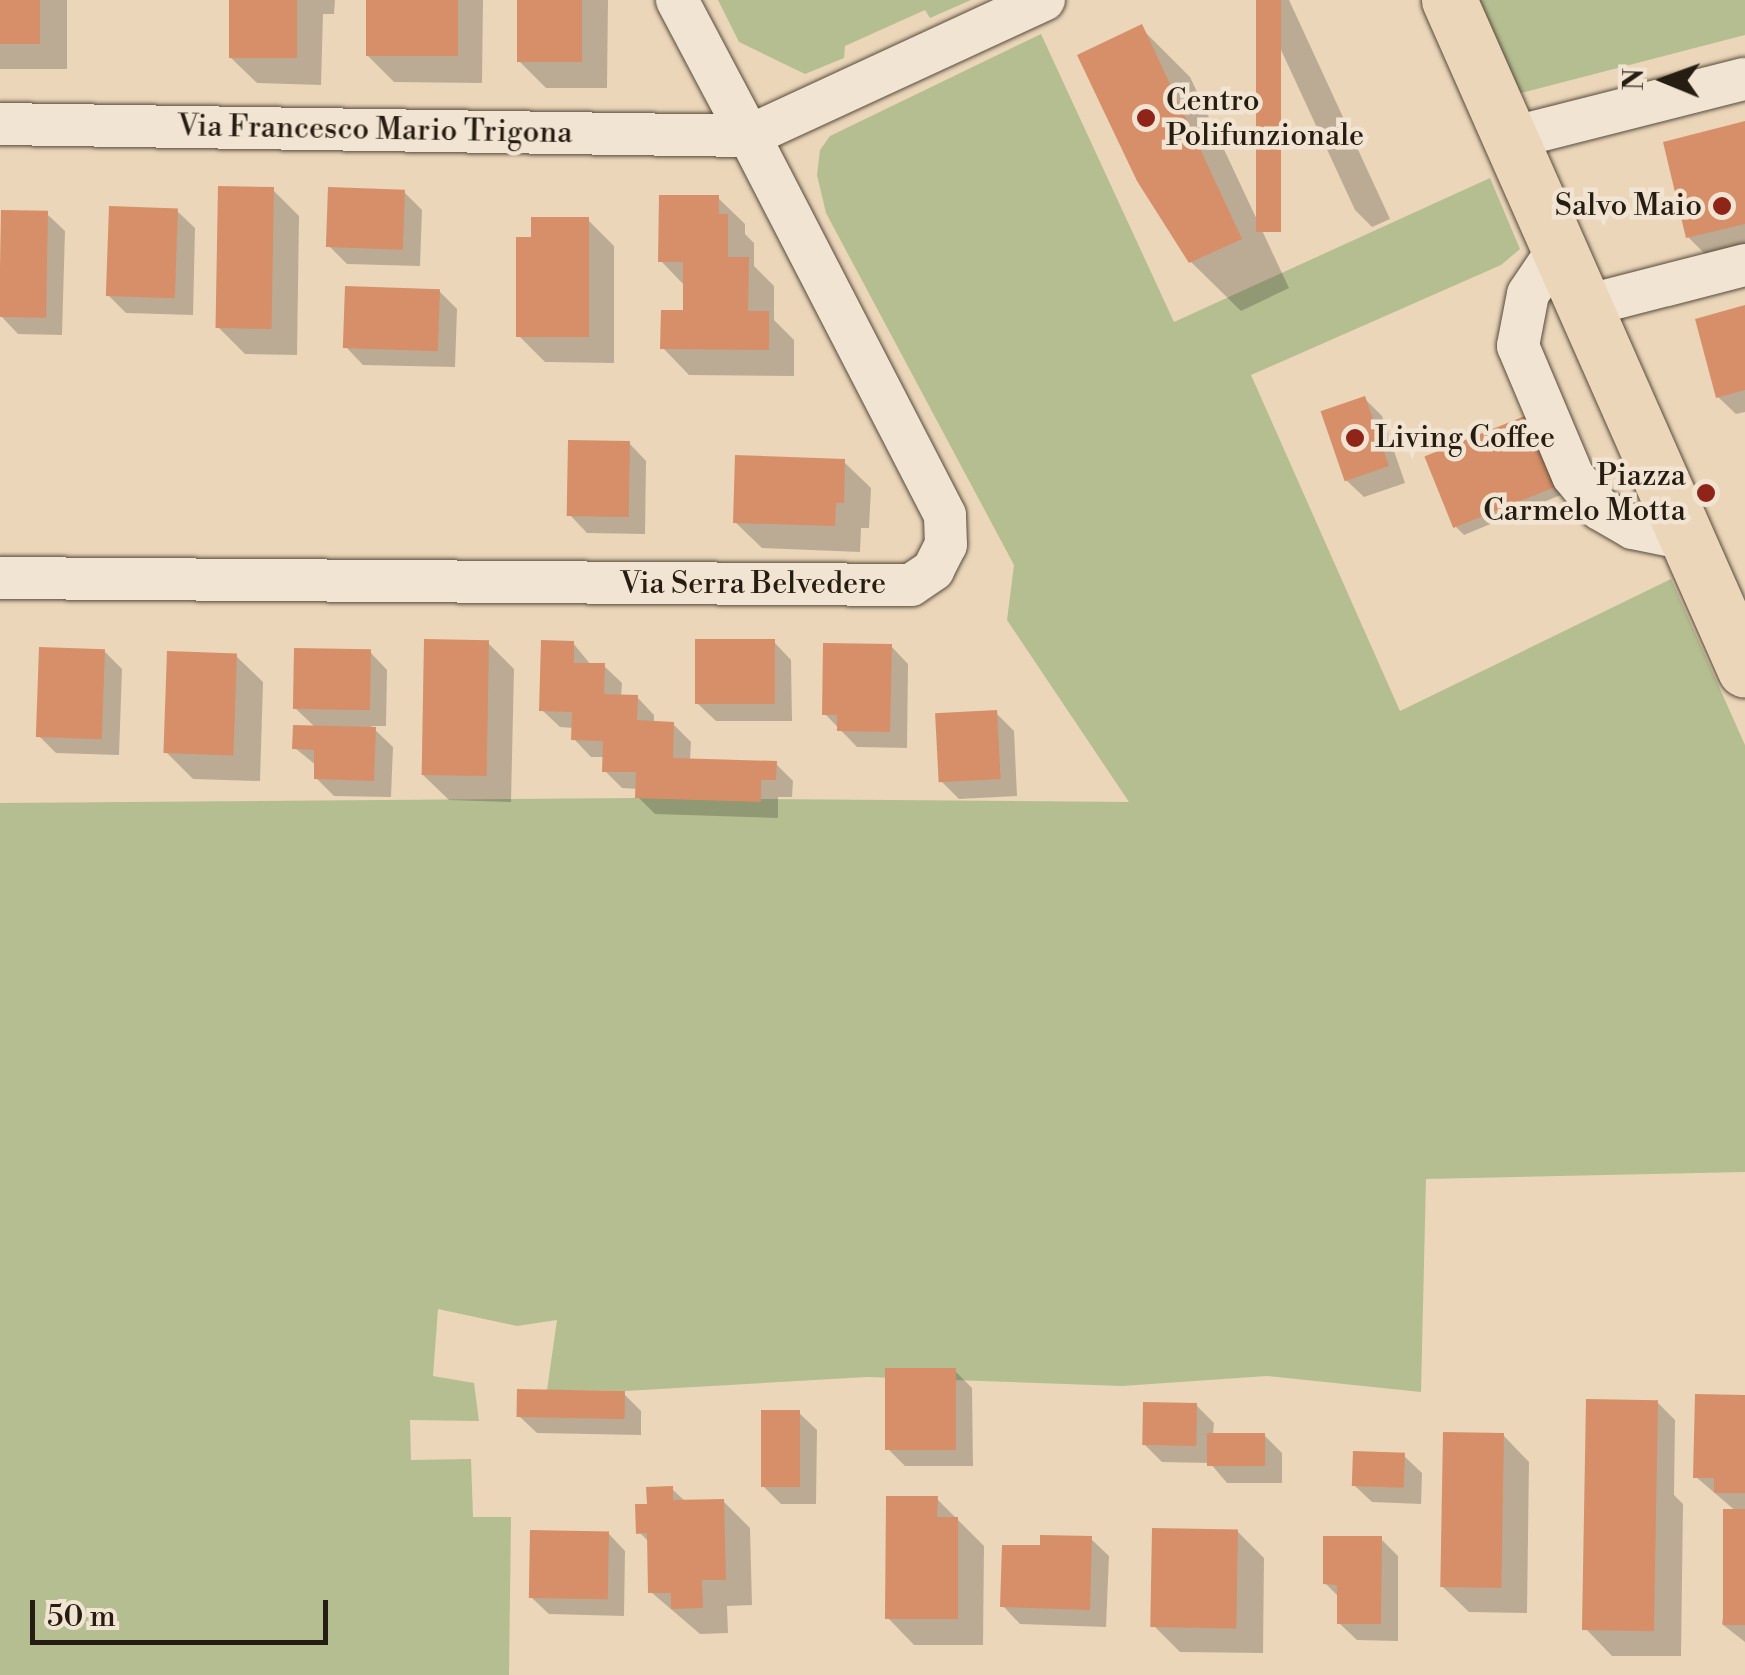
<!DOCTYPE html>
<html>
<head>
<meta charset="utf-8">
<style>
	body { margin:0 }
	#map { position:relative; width:1745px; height:1675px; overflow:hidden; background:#ebd6b9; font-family:"Libre Bodoni",serif }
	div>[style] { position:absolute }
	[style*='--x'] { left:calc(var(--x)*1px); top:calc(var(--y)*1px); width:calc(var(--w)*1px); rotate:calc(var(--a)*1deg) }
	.green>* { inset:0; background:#b5be91 }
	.shadow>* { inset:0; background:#0003; transform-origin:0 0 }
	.building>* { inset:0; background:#d68f68; transform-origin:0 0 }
	.roads { filter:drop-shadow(0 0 2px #574b3c) drop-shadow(0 0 2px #574b3c) }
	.minor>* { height:42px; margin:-21px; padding:0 21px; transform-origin:21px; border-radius:21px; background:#f2e4d2 }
	.major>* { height:55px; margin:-27.5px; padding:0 27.5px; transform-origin:27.5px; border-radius:27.5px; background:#ebd6b9 }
	.dots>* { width:28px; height:28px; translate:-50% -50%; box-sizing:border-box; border:5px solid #f2e4d2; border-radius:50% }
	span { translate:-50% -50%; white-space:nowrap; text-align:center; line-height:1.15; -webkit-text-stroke:9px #f2e4d2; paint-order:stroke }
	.poi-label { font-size:30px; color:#261d12 }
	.left { translate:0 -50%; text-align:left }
	.right { translate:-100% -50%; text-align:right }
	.street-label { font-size:30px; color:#261d12 }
	.north { position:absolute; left:1615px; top:30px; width:100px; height:100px; -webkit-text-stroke:8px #f2e4d2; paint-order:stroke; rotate:271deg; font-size:28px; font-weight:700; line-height:40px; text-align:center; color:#261d12 }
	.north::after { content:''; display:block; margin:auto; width:35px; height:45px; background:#261d12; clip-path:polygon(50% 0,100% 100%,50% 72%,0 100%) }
	.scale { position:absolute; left:30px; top:1600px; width:298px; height:45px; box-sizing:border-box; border:5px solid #261d12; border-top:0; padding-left:12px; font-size:30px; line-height:35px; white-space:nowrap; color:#261d12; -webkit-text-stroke:8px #f2e4d2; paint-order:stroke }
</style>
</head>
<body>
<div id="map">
	<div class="green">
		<div style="clip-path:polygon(718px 0,971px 0,930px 18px,925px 10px,845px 46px,844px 58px,805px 74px,739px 42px)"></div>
		<div style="clip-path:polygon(1471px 0,1745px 0,1745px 35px,1513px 95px)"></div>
		<div style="clip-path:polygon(1041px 34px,1174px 322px,1490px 178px,1520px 249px,1501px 265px,1251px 375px,1400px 711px,1671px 579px,1745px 745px,1745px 1172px,1426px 1179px,1421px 1392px,1267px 1376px,1122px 1386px,867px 1377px,625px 1391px,547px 1390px,557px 1320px,517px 1326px,438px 1309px,433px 1376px,474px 1383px,479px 1421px,410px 1420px,411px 1460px,471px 1459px,473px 1517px,511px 1517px,509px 1675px,0 1675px,0 803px,635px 798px,1129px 802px,1007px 620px,1014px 565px,826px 213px,817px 175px,820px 150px,830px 136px)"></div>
	</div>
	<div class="shadow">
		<div style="left:0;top:0;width:67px;height:69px"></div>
		<div style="clip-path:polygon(232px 0,335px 0,334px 14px,323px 14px,321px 85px,257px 83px,230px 57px)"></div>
		<div style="clip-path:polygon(368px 0,483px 0,482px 83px,394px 82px,367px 55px)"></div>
		<div style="clip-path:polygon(520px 0,608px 0,607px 88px,546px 88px,519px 61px)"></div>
		<div style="clip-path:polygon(1258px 0,1289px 0,1390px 219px,1372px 227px,1355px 210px)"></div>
		<div style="clip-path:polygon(1141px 28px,1190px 77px,1289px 288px,1241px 311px,1191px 262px)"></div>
		<div style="clip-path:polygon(1745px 123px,1745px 256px,1715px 264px,1688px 237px)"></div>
		<div style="clip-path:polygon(272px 189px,299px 216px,297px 355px,245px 354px,218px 327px)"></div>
		<div style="clip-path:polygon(404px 192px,422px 210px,420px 266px,347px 264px,329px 246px)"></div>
		<div style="clip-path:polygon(718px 198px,745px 224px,745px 234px,754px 243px,754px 266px,774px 286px,774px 320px,794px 340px,794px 376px,689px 375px,663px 348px,685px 312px,685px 286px,661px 261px)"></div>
		<div style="clip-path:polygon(177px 211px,195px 228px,193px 315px,126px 313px,108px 295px)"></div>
		<div style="clip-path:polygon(47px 214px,65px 231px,62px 335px,18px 334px,1px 316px)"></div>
		<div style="clip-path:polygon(588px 220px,614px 246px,614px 363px,545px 362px,519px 336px,534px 239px)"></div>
		<div style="clip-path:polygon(439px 291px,457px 309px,455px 367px,363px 365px,346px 347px)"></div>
		<div style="clip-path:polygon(1745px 308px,1745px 412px,1736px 414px,1718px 397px)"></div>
		<div style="clip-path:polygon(1365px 399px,1382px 416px,1405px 483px,1364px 497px,1346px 480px)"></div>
		<div style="clip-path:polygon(1556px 406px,1592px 482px,1464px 535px,1456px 527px)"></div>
		<div style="clip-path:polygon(629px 443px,646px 461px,645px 534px,587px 533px,570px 515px)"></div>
		<div style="clip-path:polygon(844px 462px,871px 488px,869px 528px,861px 528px,860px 552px,762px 548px,735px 522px)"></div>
		<div style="clip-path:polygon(774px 642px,791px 660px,792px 721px,716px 721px,698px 704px)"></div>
		<div style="clip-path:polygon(488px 643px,514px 669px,511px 802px,449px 800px,422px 774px)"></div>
		<div style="clip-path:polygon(573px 643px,591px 665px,604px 666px,622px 683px,621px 697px,637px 697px,654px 715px,654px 723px,673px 724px,691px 742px,690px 761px,776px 764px,793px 781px,792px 797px,778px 797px,778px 818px,655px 814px,638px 797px,638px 789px,622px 788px,605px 771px,605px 757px,591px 757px,574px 739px,574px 728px,560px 727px,542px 710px)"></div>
		<div style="clip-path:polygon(891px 646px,908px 664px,907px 748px,857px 747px,825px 714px)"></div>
		<div style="clip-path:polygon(104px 651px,122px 669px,119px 755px,56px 753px,39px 736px)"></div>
		<div style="clip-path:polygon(370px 652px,387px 670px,386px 726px,371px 726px,393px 747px,391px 797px,334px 796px,316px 778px,317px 766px,295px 748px,316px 728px,295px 708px)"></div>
		<div style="clip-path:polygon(236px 656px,263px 682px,260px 781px,193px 779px,166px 752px)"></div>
		<div style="clip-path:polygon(996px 713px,1014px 731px,1017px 796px,959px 799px,941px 781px)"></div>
		<div style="clip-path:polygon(955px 1371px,972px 1388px,973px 1466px,905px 1466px,888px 1449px)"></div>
		<div style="clip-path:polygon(624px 1394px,641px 1411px,641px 1435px,537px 1433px,519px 1416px)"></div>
		<div style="clip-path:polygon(1745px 1398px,1745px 1642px,1722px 1624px,1737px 1512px,1696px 1477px)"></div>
		<div style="clip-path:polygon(1657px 1402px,1675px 1420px,1674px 1495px,1683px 1504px,1681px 1656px,1612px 1656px,1586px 1629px)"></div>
		<div style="clip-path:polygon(1196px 1405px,1214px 1423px,1213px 1435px,1264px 1435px,1282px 1453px,1282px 1483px,1227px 1483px,1210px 1463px,1162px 1462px,1144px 1444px)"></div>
		<div style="clip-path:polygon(799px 1413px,817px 1430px,816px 1504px,781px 1504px,763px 1486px)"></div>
		<div style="clip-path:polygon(1503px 1435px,1529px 1462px,1527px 1613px,1469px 1612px,1442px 1586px)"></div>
		<div style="clip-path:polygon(1404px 1456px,1422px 1473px,1421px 1504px,1372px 1502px,1354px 1485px)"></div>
		<div style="clip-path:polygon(672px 1489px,686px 1502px,723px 1501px,750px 1528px,752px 1605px,727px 1606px,728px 1633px,700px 1634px,651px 1592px,650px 1543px,639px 1532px)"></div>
		<div style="clip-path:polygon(937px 1499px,984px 1546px,983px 1645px,914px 1645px,888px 1618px)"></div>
		<div style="clip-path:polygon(1237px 1531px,1264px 1558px,1263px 1653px,1180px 1652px,1154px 1626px)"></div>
		<div style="clip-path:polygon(608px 1533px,625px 1551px,624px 1616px,549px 1614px,531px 1597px)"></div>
		<div style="clip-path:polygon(1091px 1539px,1109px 1556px,1106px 1627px,1020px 1624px,1003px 1606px)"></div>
		<div style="clip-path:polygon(1381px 1539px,1398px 1556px,1398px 1641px,1357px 1640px,1339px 1623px,1339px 1597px,1325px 1583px)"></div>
	</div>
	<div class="building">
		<div style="left:0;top:0;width:40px;height:44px"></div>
		<div style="left:229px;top:0;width:68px;height:58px"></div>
		<div style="left:366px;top:0;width:92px;height:56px"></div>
		<div style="left:517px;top:0;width:65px;height:62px"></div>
		<div style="left:1256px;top:0;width:25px;height:232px"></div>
		<div style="clip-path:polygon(1142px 24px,1242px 239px,1189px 263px,1137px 181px,1077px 55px)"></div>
		<div style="clip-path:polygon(1745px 121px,1745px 224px,1686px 238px,1663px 142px)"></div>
		<div style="left:218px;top:186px;width:56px;height:142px;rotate:1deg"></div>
		<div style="left:328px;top:187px;width:77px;height:60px;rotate:2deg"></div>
		<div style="clip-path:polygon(659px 195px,719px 195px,719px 214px,728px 214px,728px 257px,749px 257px,748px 311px,769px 311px,769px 350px,660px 349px,661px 310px,683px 310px,683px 262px,658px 262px)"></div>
		<div style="left:109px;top:206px;width:69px;height:90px;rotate:2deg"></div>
		<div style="left:1px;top:210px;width:47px;height:107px;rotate:1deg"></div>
		<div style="clip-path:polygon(531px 217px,589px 217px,589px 337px,516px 337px,516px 237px,531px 237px)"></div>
		<div style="left:345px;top:286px;width:95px;height:62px;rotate:2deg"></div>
		<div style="clip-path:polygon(1745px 305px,1745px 390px,1716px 398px,1695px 319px)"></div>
		<div style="left:1365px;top:396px;width:74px;height:47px;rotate:71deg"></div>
		<div style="left:1557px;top:403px;width:77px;height:143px;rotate:68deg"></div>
		<div style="left:568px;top:440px;width:62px;height:76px;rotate:1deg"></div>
		<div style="clip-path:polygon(735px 455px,845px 459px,844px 503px,836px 503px,835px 526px,733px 523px)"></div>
		<div style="left:424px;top:639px;width:65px;height:136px;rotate:1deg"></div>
		<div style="left:775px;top:639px;width:65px;height:80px;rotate:90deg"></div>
		<div style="clip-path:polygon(541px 640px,574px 641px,574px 663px,605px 663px,604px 694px,638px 695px,637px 720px,674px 722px,673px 758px,777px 761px,776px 780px,761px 780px,761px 802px,635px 798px,636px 772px,602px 772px,603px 741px,571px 740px,572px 712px,539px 711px)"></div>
		<div style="clip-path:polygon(823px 643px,892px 644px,890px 732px,837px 731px,837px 715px,822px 715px)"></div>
		<div style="left:39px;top:647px;width:66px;height:90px;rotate:2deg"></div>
		<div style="left:294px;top:648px;width:77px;height:61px;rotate:1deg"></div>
		<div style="left:167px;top:651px;width:70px;height:102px;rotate:2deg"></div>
		<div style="left:997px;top:710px;width:69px;height:62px;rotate:87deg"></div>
		<div style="clip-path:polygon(293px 725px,376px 727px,374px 781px,314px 779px,314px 750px,292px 749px)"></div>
		<div style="left:956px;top:1368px;width:82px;height:71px;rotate:90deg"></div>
		<div style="left:517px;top:1389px;width:108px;height:28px;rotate:1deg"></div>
		<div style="clip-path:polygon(1695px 1394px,1745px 1395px,1745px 1493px,1714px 1493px,1714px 1478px,1693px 1478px)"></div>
		<div style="left:1586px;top:1399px;width:72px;height:231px;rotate:1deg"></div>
		<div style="left:1143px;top:1402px;width:54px;height:43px;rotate:1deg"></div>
		<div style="left:761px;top:1410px;width:39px;height:77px"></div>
		<div style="left:1443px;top:1432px;width:61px;height:155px;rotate:1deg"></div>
		<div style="left:1207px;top:1433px;width:58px;height:33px"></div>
		<div style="left:1353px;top:1451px;width:52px;height:35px;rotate:2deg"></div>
		<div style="clip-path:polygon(673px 1486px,673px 1500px,724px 1499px,726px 1580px,702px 1580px,703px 1608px,671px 1609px,671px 1593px,648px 1593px,647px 1533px,636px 1534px,635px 1504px,647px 1504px,646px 1487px)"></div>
		<div style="clip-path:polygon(886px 1496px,938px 1496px,937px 1517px,958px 1517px,958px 1619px,885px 1619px)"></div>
		<div style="left:1723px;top:1509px;width:22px;height:116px"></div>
		<div style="left:1152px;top:1528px;width:86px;height:99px;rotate:1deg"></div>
		<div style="left:530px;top:1530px;width:79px;height:68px;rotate:1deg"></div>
		<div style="clip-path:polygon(1040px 1535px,1092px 1536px,1090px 1610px,1000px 1607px,1002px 1545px,1040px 1545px)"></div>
		<div style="clip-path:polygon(1323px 1536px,1382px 1536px,1381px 1624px,1337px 1624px,1337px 1585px,1323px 1584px)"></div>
	</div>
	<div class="roads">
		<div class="minor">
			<div style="--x:0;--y:124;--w:749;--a:0.92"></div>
			<div style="--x:749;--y:136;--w:154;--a:-117.9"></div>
			<div style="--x:1511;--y:138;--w:241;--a:-14.2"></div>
			<div style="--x:1559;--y:248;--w:55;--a:124"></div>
			<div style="--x:1528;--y:294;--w:53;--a:100.9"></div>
			<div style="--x:1518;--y:346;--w:141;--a:67.1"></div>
			<div style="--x:1573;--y:476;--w:43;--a:50.7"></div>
			<div style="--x:1600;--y:509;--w:38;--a:30"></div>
			<div style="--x:1633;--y:528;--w:55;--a:11.5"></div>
			<div style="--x:1585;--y:306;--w:165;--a:-14.4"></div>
			<div style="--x:0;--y:578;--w:911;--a:0.44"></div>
			<div style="--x:911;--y:585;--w:27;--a:-34"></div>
			<div style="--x:933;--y:570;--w:28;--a:-63"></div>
			<div style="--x:946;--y:545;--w:30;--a:-92"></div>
			<div style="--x:945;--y:515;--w:427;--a:-117.3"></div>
			<div style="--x:749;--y:136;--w:325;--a:-24.8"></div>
		</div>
		<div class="major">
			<div style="--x:1449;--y:0;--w:732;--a:66.16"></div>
		</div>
	</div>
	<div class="dots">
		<div style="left:1146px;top:118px;background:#8f2418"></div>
		<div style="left:1722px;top:206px;background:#8f2418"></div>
		<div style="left:1355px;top:438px;background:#8f2418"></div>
		<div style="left:1706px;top:493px;background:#8f2418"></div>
	</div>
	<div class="poi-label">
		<span class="left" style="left:1166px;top:118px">Centro<br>Polifunzionale</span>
		<span class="right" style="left:1702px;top:206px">Salvo Maio</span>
		<span class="left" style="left:1375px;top:438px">Living Coffee</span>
		<span class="right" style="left:1686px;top:493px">Piazza<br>Carmelo Motta</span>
	</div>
	<div class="street-label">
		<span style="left:375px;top:130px;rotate:1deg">Via Francesco Mario Trigona</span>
		<span style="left:753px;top:584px">Via Serra Belvedere</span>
	</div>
	<div class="north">N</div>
	<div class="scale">50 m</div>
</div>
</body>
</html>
